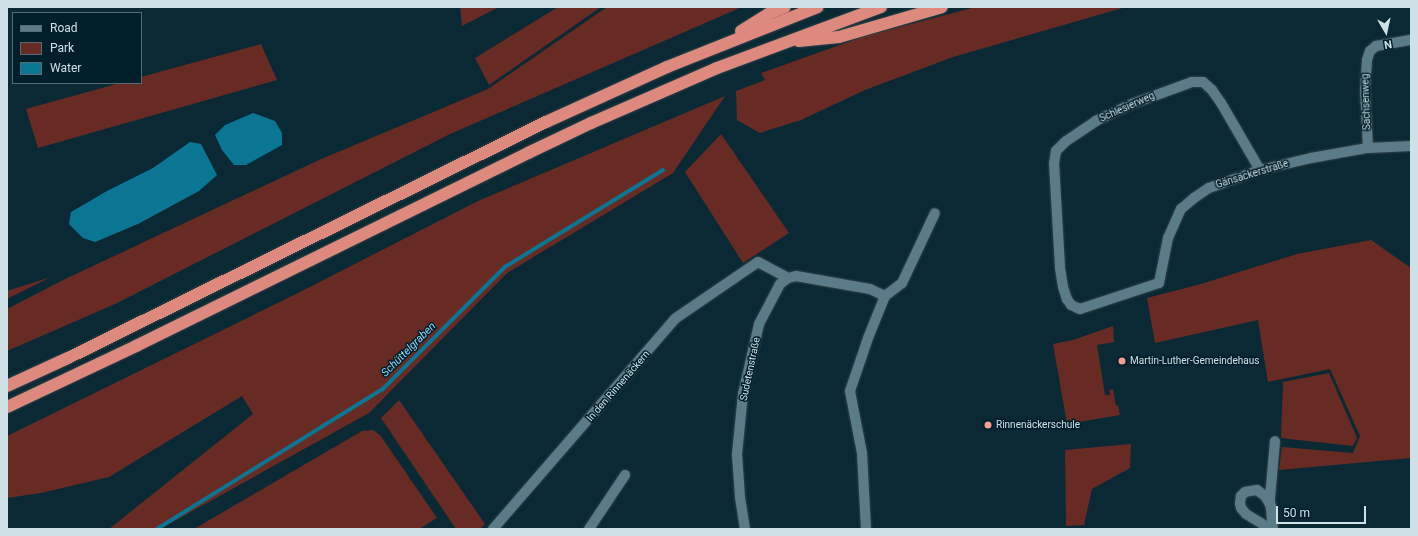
<!DOCTYPE html>
<html>
<head>
<meta charset="utf-8">
<style>
	body { margin:0 }
	#map { position:relative; width:1418px; height:536px; overflow:hidden; background:#0a2934; font-family:Roboto,sans-serif }
	div>[style] { position:absolute }
	[style*='--x'] { left:calc(var(--x)*1px); top:calc(var(--y)*1px); width:calc(var(--w)*1px); rotate:calc(var(--a)*1deg) }
	.green>* { inset:0; background:#682b23 }
	.water>* { inset:0; background:#0b7594 }
	.stream>* { height:3.5px; margin:-1.75px; padding:0 1.75px; transform-origin:1.75px; border-radius:1.75px; background:#0b7594 }
	.roads { filter:drop-shadow(0 0 1px #32434a) drop-shadow(0 0 1px #32434a) }
	.street>* { height:10px; margin:-5px; padding:0 5px; transform-origin:5px; border-radius:5px; background:#5c7b88 }
	.highway>* { height:12px; margin:-6px; padding:0 6px; transform-origin:6px; border-radius:6px; background:#dd897d }
	.dots>* { width:11px; height:11px; translate:-50% -50%; box-sizing:border-box; border:2px solid #011f2a; border-radius:50% }
	span { translate:-50% -50%; white-space:nowrap; text-align:center; line-height:1.15; -webkit-text-stroke:3px #011f2a; paint-order:stroke }
	.street-label { font-size:10px; color:#cfe0e7 }
	.poi-label { font-size:10px; color:#cfe0e7 }
	.left { translate:0 -50%; text-align:left }
	.water-label { font-size:11px; color:#88d9f9; font-style:italic }
	.frame { position:absolute; inset:0; border:8px solid #cfe0e7; pointer-events:none }
	.legend { position:absolute; left:12px; top:12px; width:130px; height:72px; box-sizing:border-box; background:#011f2a; border:1px solid #536c76; margin:0; padding:5px 7px; list-style:none; font-size:12px; color:#cfe0e7 }
	.legend li { display:flex; align-items:center; gap:8px; height:20px }
	.legend b { width:20px; border:1px solid #536c76 }
	.north { position:absolute; left:1366px; top:12px; width:40px; height:40px; -webkit-text-stroke:3px #011f2a; paint-order:stroke; rotate:171deg; font-size:11px; font-weight:700; line-height:16px; text-align:center; color:#cfe0e7 }
	.north::after { content:''; display:block; margin:auto; width:14px; height:18px; background:#cfe0e7; clip-path:polygon(50% 0,100% 100%,50% 72%,0 100%) }
	.scale { position:absolute; left:1276px; top:506px; width:90px; height:18px; box-sizing:border-box; border:2px solid #cfe0e7; border-top:0; padding-left:5px; font-size:12px; line-height:14px; white-space:nowrap; color:#cfe0e7; -webkit-text-stroke:3px #011f2a; paint-order:stroke }
</style>
</head>
<body>
<div id="map">
	<div class="green">
		<div style="clip-path:polygon(460px 7px,499px 7px,462px 26px)"></div>
		<div style="clip-path:polygon(558px 7px,601px 7px,489px 85px,475px 58px)"></div>
		<div style="clip-path:polygon(607px 7px,742px 7px,450px 134px,115px 304px,7px 351px,7px 309px,63px 280px,319px 160px,488px 89px)"></div>
		<div style="clip-path:polygon(976px 7px,1126px 7px,953px 57px,865px 90px,801px 120px,760px 133px,737px 120px,736px 91px,765px 80px,761px 73px,865px 36px)"></div>
		<div style="clip-path:polygon(261px 44px,277px 80px,38px 148px,26px 109px,120px 83px,141px 83px,141px 77px)"></div>
		<div style="clip-path:polygon(725px 96px,673px 173px,507px 273px,369px 413px,160px 529px,109px 529px,253px 414px,242px 396px,109px 477px,41px 493px,7px 498px,7px 436px,298px 293px,478px 201px)"></div>
		<div style="clip-path:polygon(721px 134px,789px 233px,743px 263px,685px 172px)"></div>
		<div style="clip-path:polygon(1371px 240px,1411px 268px,1411px 458px,1279px 470px,1282px 447px,1353px 453px,1360px 436px,1330px 369px,1268px 382px,1258px 320px,1155px 343px,1147px 298px,1201px 284px,1297px 254px)"></div>
		<div style="clip-path:polygon(51px 277px,7px 299px,7px 291px)"></div>
		<div style="clip-path:polygon(1113px 326px,1114px 342px,1097px 345px,1105px 395px,1110px 395px,1109px 390px,1113px 389px,1116px 406px,1118px 405px,1120px 415px,1067px 424px,1053px 344px,1073px 340px)"></div>
		<div style="clip-path:polygon(1329px 373px,1357px 438px,1353px 446px,1281px 438px,1283px 382px)"></div>
		<div style="clip-path:polygon(399px 400px,485px 524px,480px 529px,456px 529px,381px 418px)"></div>
		<div style="clip-path:polygon(373px 430px,380px 435px,437px 518px,419px 529px,194px 529px,362px 431px)"></div>
		<div style="clip-path:polygon(1131px 444px,1130px 468px,1092px 489px,1084px 525px,1066px 526px,1065px 450px)"></div>
	</div>
	<div class="water">
		<div style="clip-path:polygon(253px 113px,275px 121px,282px 133px,282px 145px,246px 165px,234px 165px,222px 150px,215px 135px,225px 125px)"></div>
		<div style="clip-path:polygon(190px 142px,201px 144px,217px 175px,199px 191px,138px 224px,95px 242px,83px 238px,69px 224px,71px 212px,107px 191px,153px 168px)"></div>
	</div>
	<div class="stream">
		<div style="--x:157;--y:529;--w:266;--a:-31.8"></div>
		<div style="--x:383;--y:389;--w:173;--a:-45"></div>
		<div style="--x:505;--y:267;--w:185;--a:-31.5"></div>
	</div>
	<div class="roads">
		<div class="street">
			<div style="--x:1368;--y:148;--w:59;--a:-92.9"></div>
			<div style="--x:1365;--y:89;--w:29;--a:-86"></div>
			<div style="--x:1367;--y:60;--w:9;--a:-72"></div>
			<div style="--x:1370;--y:51;--w:8;--a:-40"></div>
			<div style="--x:1376;--y:46;--w:36;--a:-10"></div>
			<div style="--x:1260;--y:170;--w:78;--a:-120.2"></div>
			<div style="--x:1221;--y:103;--w:16;--a:-125"></div>
			<div style="--x:1212;--y:90;--w:12;--a:-138"></div>
			<div style="--x:1203;--y:82;--w:11;--a:180"></div>
			<div style="--x:1192;--y:82;--w:64;--a:159.9"></div>
			<div style="--x:1132;--y:104;--w:40;--a:155"></div>
			<div style="--x:1096;--y:121;--w:36;--a:146"></div>
			<div style="--x:1066;--y:141;--w:14;--a:135"></div>
			<div style="--x:1056;--y:151;--w:12;--a:99"></div>
			<div style="--x:1054;--y:163;--w:105;--a:86.7"></div>
			<div style="--x:1060;--y:268;--w:19;--a:81"></div>
			<div style="--x:1063;--y:287;--w:13;--a:72"></div>
			<div style="--x:1067;--y:299;--w:7;--a:56"></div>
			<div style="--x:1071;--y:305;--w:10;--a:24"></div>
			<div style="--x:1080;--y:309;--w:83;--a:-18.2"></div>
			<div style="--x:1159;--y:283;--w:46;--a:-78.7"></div>
			<div style="--x:1168;--y:238;--w:32;--a:-66"></div>
			<div style="--x:1181;--y:209;--w:17;--a:-40"></div>
			<div style="--x:1194;--y:198;--w:18;--a:-34"></div>
			<div style="--x:1209;--y:188;--w:54;--a:-19.4"></div>
			<div style="--x:1260;--y:170;--w:52;--a:-13.2"></div>
			<div style="--x:1311;--y:158;--w:58;--a:-10"></div>
			<div style="--x:1368;--y:148;--w:43;--a:-2.7"></div>
			<div style="--x:1271;--y:506;--w:12;--a:-121"></div>
			<div style="--x:1265;--y:496;--w:10;--a:-143"></div>
			<div style="--x:1257;--y:490;--w:12;--a:171"></div>
			<div style="--x:1245;--y:492;--w:6;--a:135"></div>
			<div style="--x:1241;--y:496;--w:7;--a:98"></div>
			<div style="--x:1240;--y:503;--w:5;--a:79"></div>
			<div style="--x:1241;--y:508;--w:8;--a:50"></div>
			<div style="--x:1246;--y:514;--w:29;--a:31"></div>
			<div style="--x:493;--y:529;--w:279;--a:-49.1"></div>
			<div style="--x:676;--y:318;--w:99;--a:-34.3"></div>
			<div style="--x:758;--y:262;--w:34;--a:28"></div>
			<div style="--x:589;--y:529;--w:65;--a:-56.3"></div>
			<div style="--x:745;--y:529;--w:32;--a:-99"></div>
			<div style="--x:740;--y:497;--w:43;--a:-94"></div>
			<div style="--x:737;--y:454;--w:60;--a:-84.3"></div>
			<div style="--x:743;--y:394;--w:72;--a:-77.1"></div>
			<div style="--x:759;--y:324;--w:45;--a:-62.3"></div>
			<div style="--x:780;--y:284;--w:10;--a:-37"></div>
			<div style="--x:788;--y:278;--w:8;--a:-14"></div>
			<div style="--x:796;--y:276;--w:75;--a:10"></div>
			<div style="--x:870;--y:289;--w:17;--a:25"></div>
			<div style="--x:866;--y:529;--w:76;--a:-93"></div>
			<div style="--x:862;--y:453;--w:63;--a:-101"></div>
			<div style="--x:850;--y:391;--w:56;--a:-71.2"></div>
			<div style="--x:868;--y:338;--w:45;--a:-68"></div>
			<div style="--x:885;--y:296;--w:21;--a:-37"></div>
			<div style="--x:902;--y:283;--w:77;--a:-64.8"></div>
			<div style="--x:1273;--y:529;--w:31;--a:-96"></div>
			<div style="--x:1270;--y:498;--w:57;--a:-85"></div>
		</div>
		<div class="highway">
			<div style="--x:741;--y:31;--w:32;--a:-32"></div>
			<div style="--x:768;--y:14;--w:18;--a:-22"></div>
			<div style="--x:799;--y:41;--w:40;--a:-5.7"></div>
			<div style="--x:839;--y:37;--w:107;--a:-16.2"></div>
			<div style="--x:7;--y:386;--w:67;--a:-24.7"></div>
			<div style="--x:68;--y:358;--w:533;--a:-26.28"></div>
			<div style="--x:546;--y:122;--w:133;--a:-24.4"></div>
			<div style="--x:667;--y:67;--w:162;--a:-21.7"></div>
			<div style="--x:7;--y:407;--w:143;--a:-25.3"></div>
			<div style="--x:136;--y:346;--w:437;--a:-26.2"></div>
			<div style="--x:528;--y:153;--w:70;--a:-25.5"></div>
			<div style="--x:591;--y:123;--w:137;--a:-23.6"></div>
			<div style="--x:717;--y:68;--w:175;--a:-20.4"></div>
		</div>
	</div>
	<div class="dots">
		<div style="left:1122px;top:361px;background:#f59d90"></div>
		<div style="left:988px;top:425px;background:#f59d90"></div>
	</div>
	<div class="street-label">
		<span style="left:1366px;top:102px;rotate:-92deg">Sachsenweg</span>
		<span style="left:1127px;top:107px;rotate:-24deg">Schlesierweg</span>
		<span style="left:1252px;top:174px;rotate:-17deg">Gänsäckerstraße</span>
		<span style="left:750px;top:369px;rotate:-78deg">Sudetenstraße</span>
		<span style="left:618px;top:386px;rotate:-49deg">In den Rinnenäckern</span>
	</div>
	<div class="poi-label">
		<span class="left" style="left:1130px;top:361px">Martin-Luther-Gemeindehaus</span>
		<span class="left" style="left:996px;top:425px">Rinnenäckerschule</span>
	</div>
	<div class="water-label">
		<span style="left:409px;top:350px;rotate:-45deg">Schüttelgraben</span>
	</div>
	<div class="frame"></div>
	<ul class="legend">
	<li><b style="height:5px;background:#5c7b88"></b>Road</li>
	<li><b style="height:11px;background:#682b23"></b>Park</li>
	<li><b style="height:11px;background:#0b7594"></b>Water</li>
	</ul>
	<div class="north">N</div>
	<div class="scale">50 m</div>
</div>
</body>
</html>
